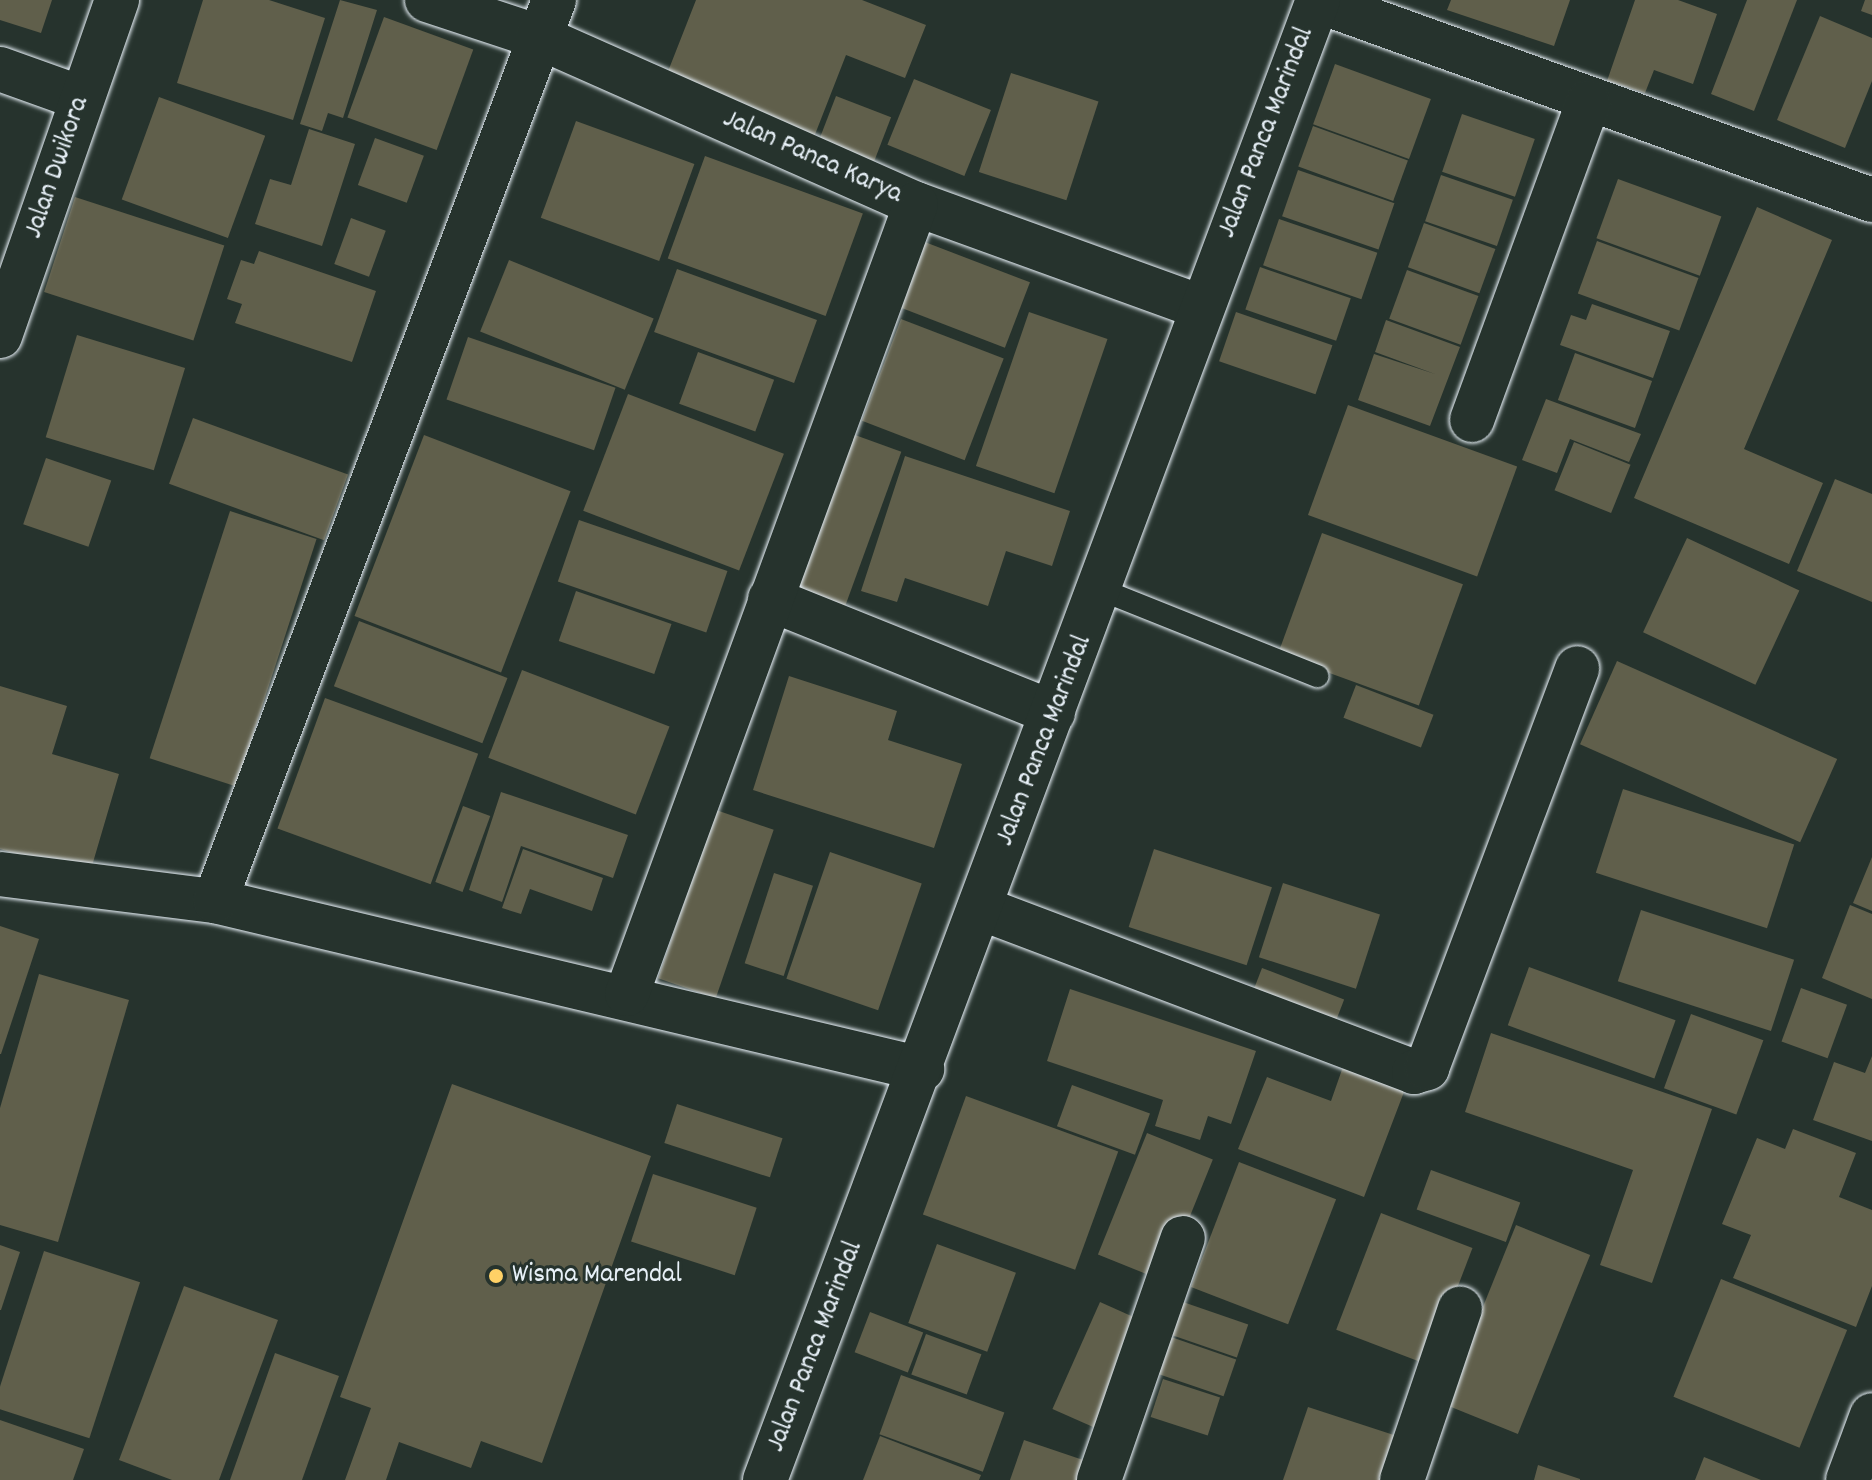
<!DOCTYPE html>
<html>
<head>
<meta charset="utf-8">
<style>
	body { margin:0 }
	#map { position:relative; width:1872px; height:1480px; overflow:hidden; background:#26332d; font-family:Dekko,sans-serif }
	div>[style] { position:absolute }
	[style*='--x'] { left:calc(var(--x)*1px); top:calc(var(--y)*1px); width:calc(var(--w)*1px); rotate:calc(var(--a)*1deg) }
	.building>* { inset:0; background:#605f4b; transform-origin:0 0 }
	.roads { filter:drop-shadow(0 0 2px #e8f1f8) drop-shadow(0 0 2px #e8f1f8) }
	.service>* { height:22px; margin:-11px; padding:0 11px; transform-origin:11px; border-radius:11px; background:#26332d }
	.minor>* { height:44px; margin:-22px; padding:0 22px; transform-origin:22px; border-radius:22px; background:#26332d }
	.dots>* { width:22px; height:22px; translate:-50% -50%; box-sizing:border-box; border:4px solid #26332d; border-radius:50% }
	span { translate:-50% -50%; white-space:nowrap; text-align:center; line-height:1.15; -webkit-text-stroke:6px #26332d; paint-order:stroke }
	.street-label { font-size:28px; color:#e8f1f8 }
	.poi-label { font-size:28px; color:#e8f1f8 }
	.left { translate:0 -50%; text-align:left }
</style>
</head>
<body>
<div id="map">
	<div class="building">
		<div style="clip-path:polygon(0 0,52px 0,41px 33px,0 20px)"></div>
		<div style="clip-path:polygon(203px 0,269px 0,325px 18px,293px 120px,177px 83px)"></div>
		<div style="clip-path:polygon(340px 0,377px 10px,343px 118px,328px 113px,322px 131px,300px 124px)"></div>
		<div style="clip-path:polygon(696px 0,862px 0,926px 25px,905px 78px,846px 55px,814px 137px,665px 79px)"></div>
		<div style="clip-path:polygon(1451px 0,1570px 0,1554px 46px,1447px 10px)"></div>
		<div style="clip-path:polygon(1635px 0,1678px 0,1717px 14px,1693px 84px,1654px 70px,1645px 93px,1607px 81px)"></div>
		<div style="clip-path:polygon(1747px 0,1797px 0,1754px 111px,1711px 94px)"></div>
		<div style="clip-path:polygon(1865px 0,1872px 0,1872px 15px,1861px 11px)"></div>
		<div style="clip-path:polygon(1820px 16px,1872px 38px,1872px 81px,1845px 148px,1777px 120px)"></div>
		<div style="left:384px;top:17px;width:95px;height:107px;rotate:20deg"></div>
		<div style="left:1335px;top:64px;width:102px;height:64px;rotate:20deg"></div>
		<div style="left:1011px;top:73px;width:92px;height:104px;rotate:18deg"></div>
		<div style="left:914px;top:79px;width:83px;height:71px;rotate:22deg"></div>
		<div style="left:836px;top:96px;width:59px;height:48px;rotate:21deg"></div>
		<div style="left:159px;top:97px;width:113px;height:109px;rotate:20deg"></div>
		<div style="left:1462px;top:114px;width:77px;height:61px;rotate:19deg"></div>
		<div style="left:576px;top:121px;width:126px;height:103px;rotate:20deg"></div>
		<div style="left:1313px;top:126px;width:101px;height:43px;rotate:20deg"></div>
		<div style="clip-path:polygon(309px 129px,355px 144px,322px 246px,255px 224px,270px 179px,291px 185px)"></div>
		<div style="left:375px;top:138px;width:52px;height:50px;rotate:20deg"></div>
		<div style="left:705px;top:156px;width:168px;height:109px;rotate:20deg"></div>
		<div style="left:1298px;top:170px;width:102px;height:49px;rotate:19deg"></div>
		<div style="left:1441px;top:175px;width:76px;height:49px;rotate:19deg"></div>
		<div style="left:1618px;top:179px;width:110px;height:63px;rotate:20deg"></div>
		<div style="left:75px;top:197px;width:157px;height:100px;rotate:18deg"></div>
		<div style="clip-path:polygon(1757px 207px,1832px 240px,1744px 449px,1823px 483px,1789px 564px,1634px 498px)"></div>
		<div style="left:351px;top:218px;width:37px;height:49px;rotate:20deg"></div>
		<div style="left:1279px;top:219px;width:104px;height:49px;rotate:19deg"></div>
		<div style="left:1424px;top:223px;width:76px;height:47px;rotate:20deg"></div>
		<div style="left:917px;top:239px;width:121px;height:70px;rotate:21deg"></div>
		<div style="left:1597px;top:241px;width:108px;height:56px;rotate:20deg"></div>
		<div style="clip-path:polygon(259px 251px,376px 291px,352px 362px,235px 323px,242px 304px,227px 299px,241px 260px,254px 264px)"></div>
		<div style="left:509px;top:260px;width:156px;height:77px;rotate:22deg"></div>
		<div style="left:1260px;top:267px;width:96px;height:45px;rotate:19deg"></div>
		<div style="left:677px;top:269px;width:149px;height:67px;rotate:20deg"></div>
		<div style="left:1407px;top:270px;width:76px;height:52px;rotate:20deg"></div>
		<div style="clip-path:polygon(1592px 304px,1670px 331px,1653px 378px,1560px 345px,1571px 315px,1586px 320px)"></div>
		<div style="left:1029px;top:312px;width:83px;height:163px;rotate:19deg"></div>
		<div style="left:1236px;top:312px;width:102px;height:52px;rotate:19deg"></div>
		<div style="left:901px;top:319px;width:110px;height:109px;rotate:21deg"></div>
		<div style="clip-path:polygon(1386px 320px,1460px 347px,1430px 426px,1358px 400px,1374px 354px,1435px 374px,1375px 352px)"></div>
		<div style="left:77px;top:335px;width:113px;height:107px;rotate:17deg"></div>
		<div style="left:468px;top:337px;width:156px;height:66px;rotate:19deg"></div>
		<div style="left:698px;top:352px;width:81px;height:55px;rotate:20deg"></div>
		<div style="left:1575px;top:353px;width:82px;height:50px;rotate:20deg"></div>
		<div style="left:628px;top:394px;width:167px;height:125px;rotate:21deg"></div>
		<div style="clip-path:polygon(1546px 399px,1641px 434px,1629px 462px,1570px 439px,1557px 473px,1522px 460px)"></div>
		<div style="left:1348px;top:405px;width:180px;height:117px;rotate:20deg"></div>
		<div style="left:193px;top:418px;width:165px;height:70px;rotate:20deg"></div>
		<div style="left:844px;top:431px;width:61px;height:166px;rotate:20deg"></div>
		<div style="left:424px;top:435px;width:157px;height:194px;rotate:21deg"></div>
		<div style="left:1574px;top:442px;width:61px;height:52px;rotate:22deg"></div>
		<div style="clip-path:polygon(905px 456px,1070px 511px,1052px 566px,1006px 551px,988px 606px,905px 578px,897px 602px,861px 591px)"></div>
		<div style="left:46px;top:458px;width:69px;height:70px;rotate:19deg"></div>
		<div style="clip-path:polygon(1835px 479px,1872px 494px,1872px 602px,1797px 571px)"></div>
		<div style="left:230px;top:511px;width:91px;height:260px;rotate:18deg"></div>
		<div style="left:579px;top:520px;width:157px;height:65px;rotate:19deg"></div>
		<div style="left:1322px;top:533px;width:150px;height:129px;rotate:20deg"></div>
		<div style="left:1687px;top:538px;width:124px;height:104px;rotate:25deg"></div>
		<div style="left:576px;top:591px;width:101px;height:53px;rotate:19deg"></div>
		<div style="left:359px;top:621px;width:159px;height:70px;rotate:21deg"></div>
		<div style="left:1617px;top:661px;width:241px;height:91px;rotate:24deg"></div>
		<div style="left:522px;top:670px;width:158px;height:94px;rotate:21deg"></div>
		<div style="clip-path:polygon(789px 676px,897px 711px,888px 740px,962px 764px,934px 848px,753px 790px)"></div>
		<div style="left:1356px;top:685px;width:83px;height:35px;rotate:21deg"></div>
		<div style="clip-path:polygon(0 686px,67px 706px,52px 754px,119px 774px,89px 876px,0 849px)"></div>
		<div style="left:325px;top:698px;width:163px;height:139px;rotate:20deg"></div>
		<div style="left:1623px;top:789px;width:180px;height:88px;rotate:18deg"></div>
		<div style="clip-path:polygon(501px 792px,628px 835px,613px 878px,521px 846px,502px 902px,469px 890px)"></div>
		<div style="left:463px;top:806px;width:29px;height:81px;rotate:20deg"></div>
		<div style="left:716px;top:810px;width:61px;height:178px;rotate:19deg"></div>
		<div style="clip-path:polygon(523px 849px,603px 878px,592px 911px,530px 889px,521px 914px,502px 908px)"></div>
		<div style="left:1154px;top:849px;width:124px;height:82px;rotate:18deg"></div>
		<div style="left:830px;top:852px;width:97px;height:134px;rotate:19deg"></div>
		<div style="clip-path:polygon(1872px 857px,1872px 911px,1853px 903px)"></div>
		<div style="left:774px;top:873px;width:41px;height:95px;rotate:18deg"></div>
		<div style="left:1283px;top:883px;width:102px;height:78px;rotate:18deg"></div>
		<div style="clip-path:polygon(1850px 905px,1872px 914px,1872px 999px,1822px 978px)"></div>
		<div style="left:1641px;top:910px;width:161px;height:75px;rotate:18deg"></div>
		<div style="clip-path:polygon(0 926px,39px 939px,1px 1054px,0 1054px)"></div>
		<div style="left:1529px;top:967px;width:156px;height:62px;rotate:20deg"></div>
		<div style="left:1262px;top:968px;width:88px;height:38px;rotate:21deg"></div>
		<div style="clip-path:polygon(39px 974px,129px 1000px,58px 1242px,0 1225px,0 1108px)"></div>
		<div style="left:1801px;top:988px;width:49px;height:57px;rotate:20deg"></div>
		<div style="clip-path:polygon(1070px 989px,1256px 1051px,1231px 1124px,1208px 1116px,1200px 1140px,1155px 1126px,1163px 1100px,1047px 1061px)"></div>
		<div style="left:1691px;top:1014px;width:77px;height:79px;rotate:20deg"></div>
		<div style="clip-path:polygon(1491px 1033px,1712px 1109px,1652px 1283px,1600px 1265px,1633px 1170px,1465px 1112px)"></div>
		<div style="clip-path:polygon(1872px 1056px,1872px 1141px,1813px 1120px,1834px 1062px,1865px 1073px)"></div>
		<div style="clip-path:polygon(1345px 1061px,1407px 1084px,1364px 1197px,1238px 1149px,1267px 1077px,1331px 1101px)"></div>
		<div style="clip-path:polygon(452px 1084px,651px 1156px,542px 1463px,481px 1441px,471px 1468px,399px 1442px,386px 1480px,345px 1480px,371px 1408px,340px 1397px)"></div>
		<div style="left:1072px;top:1085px;width:83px;height:44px;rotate:20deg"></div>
		<div style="left:966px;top:1096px;width:162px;height:126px;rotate:20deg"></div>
		<div style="left:677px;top:1104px;width:111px;height:41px;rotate:18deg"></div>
		<div style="clip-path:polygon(1793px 1129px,1856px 1153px,1839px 1197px,1872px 1210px,1872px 1286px,1856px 1327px,1733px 1278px,1751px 1235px,1722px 1224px,1757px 1138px,1785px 1149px)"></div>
		<div style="left:1147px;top:1133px;width:71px;height:131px;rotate:22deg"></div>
		<div style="left:1239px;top:1162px;width:104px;height:134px;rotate:21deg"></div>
		<div style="left:1431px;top:1170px;width:95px;height:42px;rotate:20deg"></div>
		<div style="left:653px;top:1174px;width:109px;height:71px;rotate:18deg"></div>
		<div style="left:1381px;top:1213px;width:98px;height:125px;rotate:21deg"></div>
		<div style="left:1516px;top:1225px;width:80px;height:193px;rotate:22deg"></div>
		<div style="left:937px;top:1244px;width:84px;height:84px;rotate:20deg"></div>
		<div style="clip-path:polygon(0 1245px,20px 1252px,1px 1310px,0 1310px)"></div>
		<div style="left:44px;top:1251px;width:101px;height:164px;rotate:18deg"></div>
		<div style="left:1721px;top:1279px;width:136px;height:127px;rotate:22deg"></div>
		<div style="clip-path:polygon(184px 1286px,278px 1320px,219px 1480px,172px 1480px,119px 1460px)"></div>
		<div style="left:1100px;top:1302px;width:52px;height:117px;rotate:24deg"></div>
		<div style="left:1183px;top:1302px;width:69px;height:35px;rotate:19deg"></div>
		<div style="left:870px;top:1312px;width:57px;height:43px;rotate:21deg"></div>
		<div style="left:926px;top:1334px;width:59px;height:43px;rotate:20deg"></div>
		<div style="left:1171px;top:1337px;width:69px;height:39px;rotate:19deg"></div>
		<div style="clip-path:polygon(275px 1353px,339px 1376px,302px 1480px,230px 1480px)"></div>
		<div style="left:901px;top:1375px;width:110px;height:63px;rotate:20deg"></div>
		<div style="left:1163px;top:1379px;width:60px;height:40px;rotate:18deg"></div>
		<div style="clip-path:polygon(1308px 1407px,1403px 1438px,1389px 1480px,1283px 1480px)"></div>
		<div style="clip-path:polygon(0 1420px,84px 1449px,73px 1480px,0 1480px)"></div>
		<div style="clip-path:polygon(880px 1436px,981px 1475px,979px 1480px,863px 1480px)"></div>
		<div style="clip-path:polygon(1024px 1440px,1089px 1462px,1083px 1480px,1010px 1480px)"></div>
		<div style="clip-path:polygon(1704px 1457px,1761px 1480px,1695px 1480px)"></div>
		<div style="clip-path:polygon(1538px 1465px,1580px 1479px,1580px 1480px,1534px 1480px)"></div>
	</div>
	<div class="roads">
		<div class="service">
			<div style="--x:1102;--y:590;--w:232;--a:21.8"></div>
		</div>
		<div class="minor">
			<div style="--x:427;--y:0;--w:118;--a:18.3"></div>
			<div style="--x:539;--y:37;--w:412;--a:23.9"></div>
			<div style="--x:916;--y:204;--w:302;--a:19.9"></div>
			<div style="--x:1318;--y:1;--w:589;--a:19.76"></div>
			<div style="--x:0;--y:69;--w:86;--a:19.7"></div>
			<div style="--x:0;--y:336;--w:356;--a:-70.8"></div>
			<div style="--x:1472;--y:420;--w:338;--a:-69.9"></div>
			<div style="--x:770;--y:599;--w:305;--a:21.9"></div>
			<div style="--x:0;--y:874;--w:217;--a:7.2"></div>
			<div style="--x:215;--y:901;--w:727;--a:13.37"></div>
			<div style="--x:215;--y:901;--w:963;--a:-69.38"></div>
			<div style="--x:983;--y:909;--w:461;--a:20.7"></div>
			<div style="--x:1414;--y:1072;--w:14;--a:-17"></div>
			<div style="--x:1427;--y:1068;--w:427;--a:-69.4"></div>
			<div style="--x:627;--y:994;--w:841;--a:-69.91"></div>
			<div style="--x:765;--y:1480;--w:1580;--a:-69.51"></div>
			<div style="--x:1099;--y:1480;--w:256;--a:-70.9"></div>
			<div style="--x:1402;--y:1480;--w:181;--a:-71.3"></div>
			<div style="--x:1848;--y:1480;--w:69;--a:-69.7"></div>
		</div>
	</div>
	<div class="dots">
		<div style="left:496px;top:1276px;background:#ffd166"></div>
	</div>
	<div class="street-label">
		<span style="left:1267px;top:133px;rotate:-69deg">Jalan Panca Marindal</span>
		<span style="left:812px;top:158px;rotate:24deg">Jalan Panca Karya</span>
		<span style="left:58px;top:168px;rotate:-71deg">Jalan Dwikora</span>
		<span style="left:1045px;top:741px;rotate:-69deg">Jalan Panca Marindal</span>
		<span style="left:816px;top:1347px;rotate:-69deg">Jalan Panca Marindal</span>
	</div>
	<div class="poi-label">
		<span class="left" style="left:512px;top:1276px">Wisma Marendal</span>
	</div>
</div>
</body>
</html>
